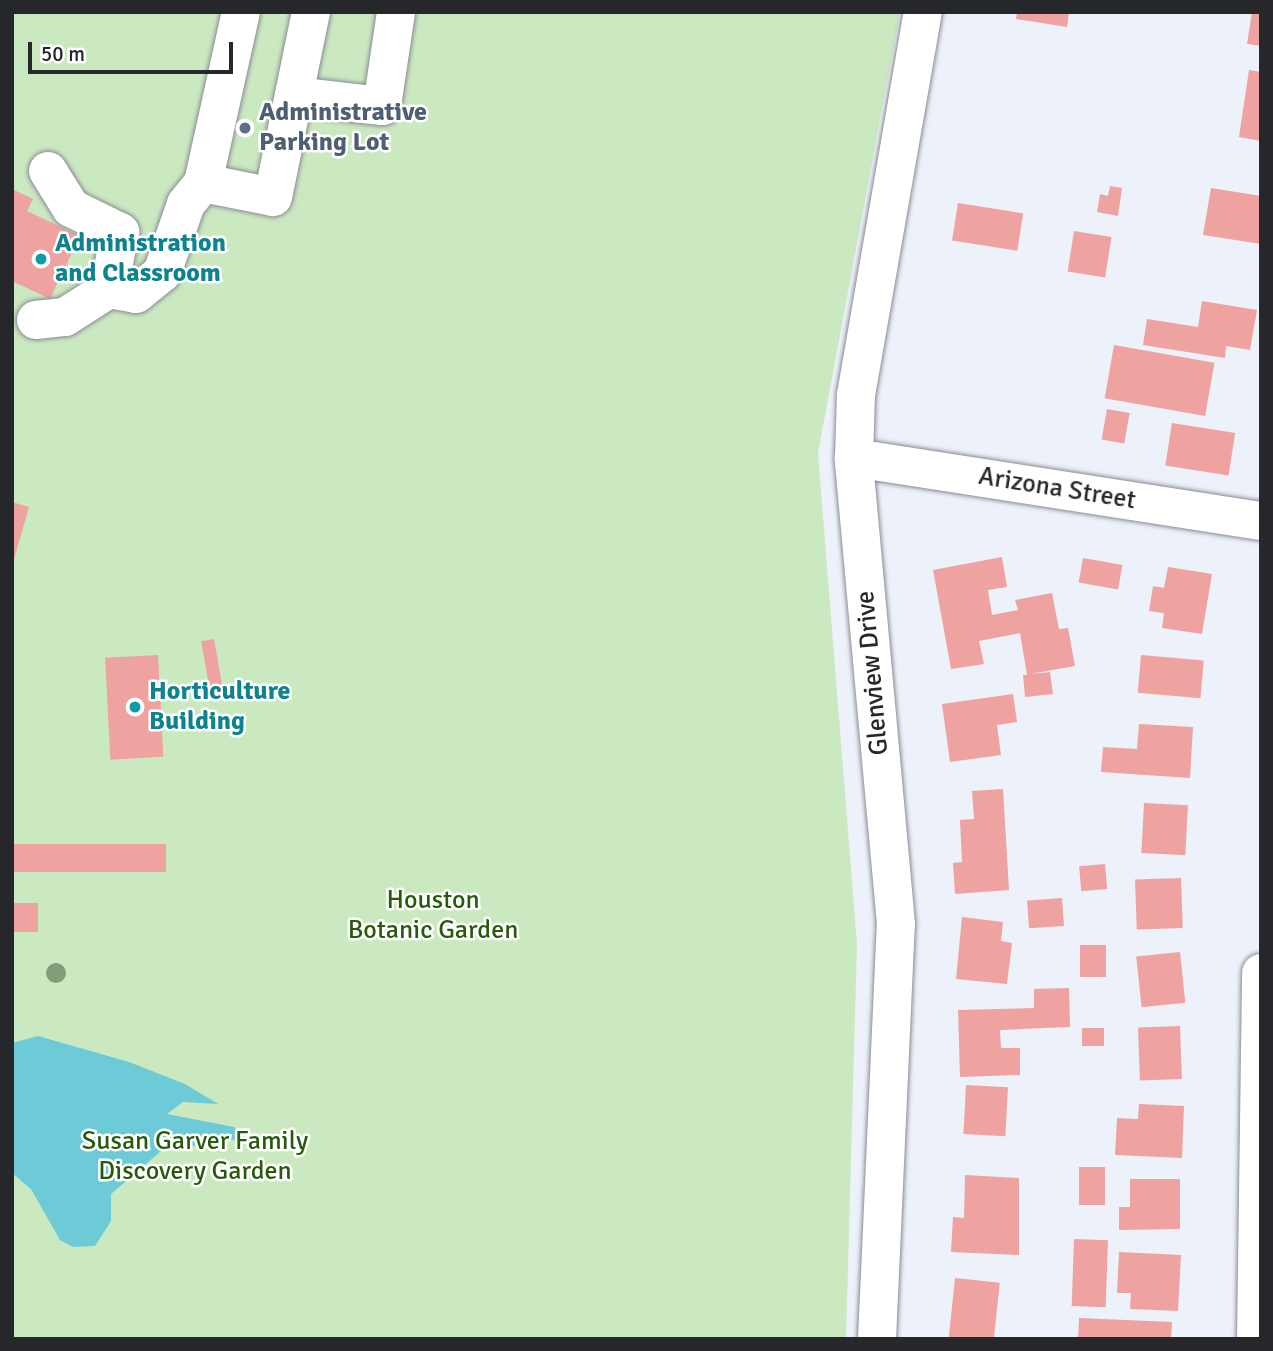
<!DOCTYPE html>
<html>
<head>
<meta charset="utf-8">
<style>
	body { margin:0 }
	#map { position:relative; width:1273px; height:1351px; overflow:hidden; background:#edf1fa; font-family:Signika,sans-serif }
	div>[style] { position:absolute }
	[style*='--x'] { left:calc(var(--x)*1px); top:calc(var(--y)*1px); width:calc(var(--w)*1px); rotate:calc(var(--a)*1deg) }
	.green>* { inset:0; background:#cbe9c1 }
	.water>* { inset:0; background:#6dcad7 }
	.building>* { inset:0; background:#eea3a1; transform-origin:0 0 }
	.roads { filter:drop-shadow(0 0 2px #8a8c95) drop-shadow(0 0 2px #8a8c95) }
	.minor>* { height:38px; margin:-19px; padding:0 19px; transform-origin:19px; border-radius:19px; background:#fff }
	.trees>* { width:20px; height:20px; margin:-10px; border-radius:50%; background:#809e77 }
	.dots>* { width:19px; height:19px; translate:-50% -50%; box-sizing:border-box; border:4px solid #fff; border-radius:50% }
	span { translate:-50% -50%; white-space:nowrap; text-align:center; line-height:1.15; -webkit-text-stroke:5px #fff; paint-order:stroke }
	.service-label { font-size:26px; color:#4e5e75; font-weight:700 }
	.left { translate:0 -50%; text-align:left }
	.culture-label { font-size:26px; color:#0d838f; font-weight:700 }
	.street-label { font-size:26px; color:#26272b }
	.park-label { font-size:26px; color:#275b0b }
	.frame { position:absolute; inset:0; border:14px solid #26272b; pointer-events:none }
	.scale { position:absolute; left:28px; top:42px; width:205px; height:32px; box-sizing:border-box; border:4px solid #26272b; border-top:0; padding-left:9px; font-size:21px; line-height:24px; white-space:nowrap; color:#26272b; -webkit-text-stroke:5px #fff; paint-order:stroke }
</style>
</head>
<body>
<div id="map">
	<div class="green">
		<div style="clip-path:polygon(12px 12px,900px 12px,818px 453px,857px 944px,846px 1339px,12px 1339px)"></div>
	</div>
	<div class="water">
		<div style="clip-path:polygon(38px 1036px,129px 1062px,185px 1084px,218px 1104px,183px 1102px,167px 1114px,234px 1127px,245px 1138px,161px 1151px,111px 1194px,111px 1221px,95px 1246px,73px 1247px,60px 1240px,31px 1189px,12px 1173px,12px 1043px)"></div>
	</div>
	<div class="building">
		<div style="clip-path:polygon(1017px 12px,1069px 12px,1067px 27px,1016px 19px)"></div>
		<div style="clip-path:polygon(1252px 12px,1261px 12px,1261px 46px,1247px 44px)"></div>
		<div style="clip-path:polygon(1249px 70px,1261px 72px,1261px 141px,1239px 137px)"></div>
		<div style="clip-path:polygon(1110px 186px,1122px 188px,1118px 216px,1097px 212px,1100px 194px,1108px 196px)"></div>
		<div style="clip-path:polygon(1211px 188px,1261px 196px,1261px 244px,1203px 235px)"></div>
		<div style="clip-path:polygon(12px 189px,33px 199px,27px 211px,80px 236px,50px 299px,12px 281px)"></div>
		<div style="left:958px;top:203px;width:66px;height:38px;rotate:9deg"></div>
		<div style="left:1074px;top:231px;width:38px;height:41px;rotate:9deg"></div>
		<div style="clip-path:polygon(1202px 301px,1257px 310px,1250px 350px,1226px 346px,1225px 358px,1143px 345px,1147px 319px,1198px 327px)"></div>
		<div style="left:1114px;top:345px;width:102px;height:54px;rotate:10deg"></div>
		<div style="left:1107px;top:409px;width:23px;height:31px;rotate:10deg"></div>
		<div style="left:1172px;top:423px;width:64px;height:43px;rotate:9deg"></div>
		<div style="clip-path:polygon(12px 502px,29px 507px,13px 563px,12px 563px)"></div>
		<div style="clip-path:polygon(1002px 557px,1007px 587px,988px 590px,992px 615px,1018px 610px,1015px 600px,1052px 593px,1059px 629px,1068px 628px,1075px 666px,1030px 674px,1050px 672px,1053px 694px,1025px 697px,1023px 675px,1027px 675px,1020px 633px,979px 641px,984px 664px,951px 669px,933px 570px)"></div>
		<div style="left:1083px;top:558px;width:40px;height:25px;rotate:10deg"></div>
		<div style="clip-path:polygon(1168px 567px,1212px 574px,1202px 634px,1162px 628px,1164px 613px,1149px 611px,1153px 586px,1164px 588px)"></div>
		<div style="left:214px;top:639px;width:51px;height:13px;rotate:80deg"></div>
		<div style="left:158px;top:655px;width:102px;height:53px;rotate:87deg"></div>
		<div style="left:1141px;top:655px;width:63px;height:38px;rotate:5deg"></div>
		<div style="clip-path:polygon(1013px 694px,1017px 722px,997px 725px,1001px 755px,950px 762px,942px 704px)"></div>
		<div style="clip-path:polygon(1139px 724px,1193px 727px,1190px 778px,1101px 772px,1103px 747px,1137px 749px)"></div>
		<div style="clip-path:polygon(1003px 789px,1009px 890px,955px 894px,953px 863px,962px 862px,960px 820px,974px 819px,972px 791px)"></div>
		<div style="left:1144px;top:803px;width:44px;height:50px;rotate:3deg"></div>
		<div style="left:12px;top:844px;width:154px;height:28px"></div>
		<div style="left:1105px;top:864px;width:25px;height:26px;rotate:85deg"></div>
		<div style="left:1181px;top:878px;width:50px;height:46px;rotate:88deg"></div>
		<div style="left:1062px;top:898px;width:28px;height:35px;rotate:86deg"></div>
		<div style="left:12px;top:903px;width:26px;height:29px"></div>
		<div style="clip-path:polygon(962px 917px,1003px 922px,1001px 941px,1012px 943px,1007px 984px,956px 979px)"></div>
		<div style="left:1080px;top:945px;width:26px;height:32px"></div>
		<div style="left:1180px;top:952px;width:51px;height:44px;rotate:84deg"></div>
		<div style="clip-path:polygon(1069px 988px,1070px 1027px,1000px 1030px,1001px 1048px,1020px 1048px,1020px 1075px,960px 1077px,958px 1010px,1034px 1008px,1034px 989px)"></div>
		<div style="left:1180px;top:1026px;width:53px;height:42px;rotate:88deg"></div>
		<div style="left:1082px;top:1028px;width:22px;height:18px"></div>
		<div style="left:966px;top:1085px;width:42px;height:49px;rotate:3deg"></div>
		<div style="clip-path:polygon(1139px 1104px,1184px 1106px,1182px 1158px,1115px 1155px,1117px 1118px,1138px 1119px)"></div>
		<div style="left:1079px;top:1167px;width:26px;height:38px"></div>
		<div style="clip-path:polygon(965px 1175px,1019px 1178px,1019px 1255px,951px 1252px,953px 1217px,964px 1218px)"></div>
		<div style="clip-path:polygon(1130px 1179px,1180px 1179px,1180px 1229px,1119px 1230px,1119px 1207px,1130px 1207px)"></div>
		<div style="left:1074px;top:1239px;width:34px;height:67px;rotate:2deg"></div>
		<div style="clip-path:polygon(1119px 1252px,1181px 1255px,1178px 1311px,1130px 1309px,1131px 1293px,1117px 1293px)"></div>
		<div style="left:955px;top:1278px;width:45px;height:62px;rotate:6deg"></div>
		<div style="clip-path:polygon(1079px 1318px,1172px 1322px,1171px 1339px,1078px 1339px)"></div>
	</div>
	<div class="roads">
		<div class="minor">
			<div style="--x:294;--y:96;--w:89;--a:6.5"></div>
			<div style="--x:382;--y:106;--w:95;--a:-81.5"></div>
			<div style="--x:48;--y:171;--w:44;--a:58.1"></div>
			<div style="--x:71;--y:208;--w:55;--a:26.1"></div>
			<div style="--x:120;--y:232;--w:58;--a:100.9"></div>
			<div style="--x:203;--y:183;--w:175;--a:-77.5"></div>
			<div style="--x:36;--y:320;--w:29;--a:-6"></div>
			<div style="--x:65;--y:317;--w:52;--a:-32.5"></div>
			<div style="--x:109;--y:289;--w:27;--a:10"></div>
			<div style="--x:136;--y:294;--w:33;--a:-39"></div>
			<div style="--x:162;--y:273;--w:73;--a:-70.8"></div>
			<div style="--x:186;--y:204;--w:27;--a:-51"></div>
			<div style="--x:203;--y:183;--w:71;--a:11.3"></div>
			<div style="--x:273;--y:197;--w:189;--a:-78.4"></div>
			<div style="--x:854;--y:458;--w:412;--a:8.8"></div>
			<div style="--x:877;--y:1339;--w:415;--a:-87.4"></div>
			<div style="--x:896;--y:924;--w:468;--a:-95.2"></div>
			<div style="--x:854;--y:458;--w:63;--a:-88.2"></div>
			<div style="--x:856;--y:395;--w:389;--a:-80.1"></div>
			<div style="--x:1256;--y:1339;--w:366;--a:-89.2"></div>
		</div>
	</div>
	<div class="trees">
		<div style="left:56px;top:973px"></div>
	</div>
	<div class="dots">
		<div style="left:245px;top:128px;background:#5c6f8a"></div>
		<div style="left:41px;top:259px;background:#0f9aa8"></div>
		<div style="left:135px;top:707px;background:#0f9aa8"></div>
	</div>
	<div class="service-label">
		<span class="left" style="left:259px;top:128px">Administrative<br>Parking Lot</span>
	</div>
	<div class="culture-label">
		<span class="left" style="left:55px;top:259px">Administration<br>and Classroom</span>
		<span class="left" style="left:149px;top:707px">Horticulture<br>Building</span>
	</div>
	<div class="street-label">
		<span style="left:1057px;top:489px;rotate:9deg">Arizona Street</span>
		<span style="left:873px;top:673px;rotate:-95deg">Glenview Drive</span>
	</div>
	<div class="park-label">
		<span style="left:433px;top:916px">Houston<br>Botanic Garden</span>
		<span style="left:195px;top:1157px">Susan Garver Family<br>Discovery Garden</span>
	</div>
	<div class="frame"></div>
	<div class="scale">50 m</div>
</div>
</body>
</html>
